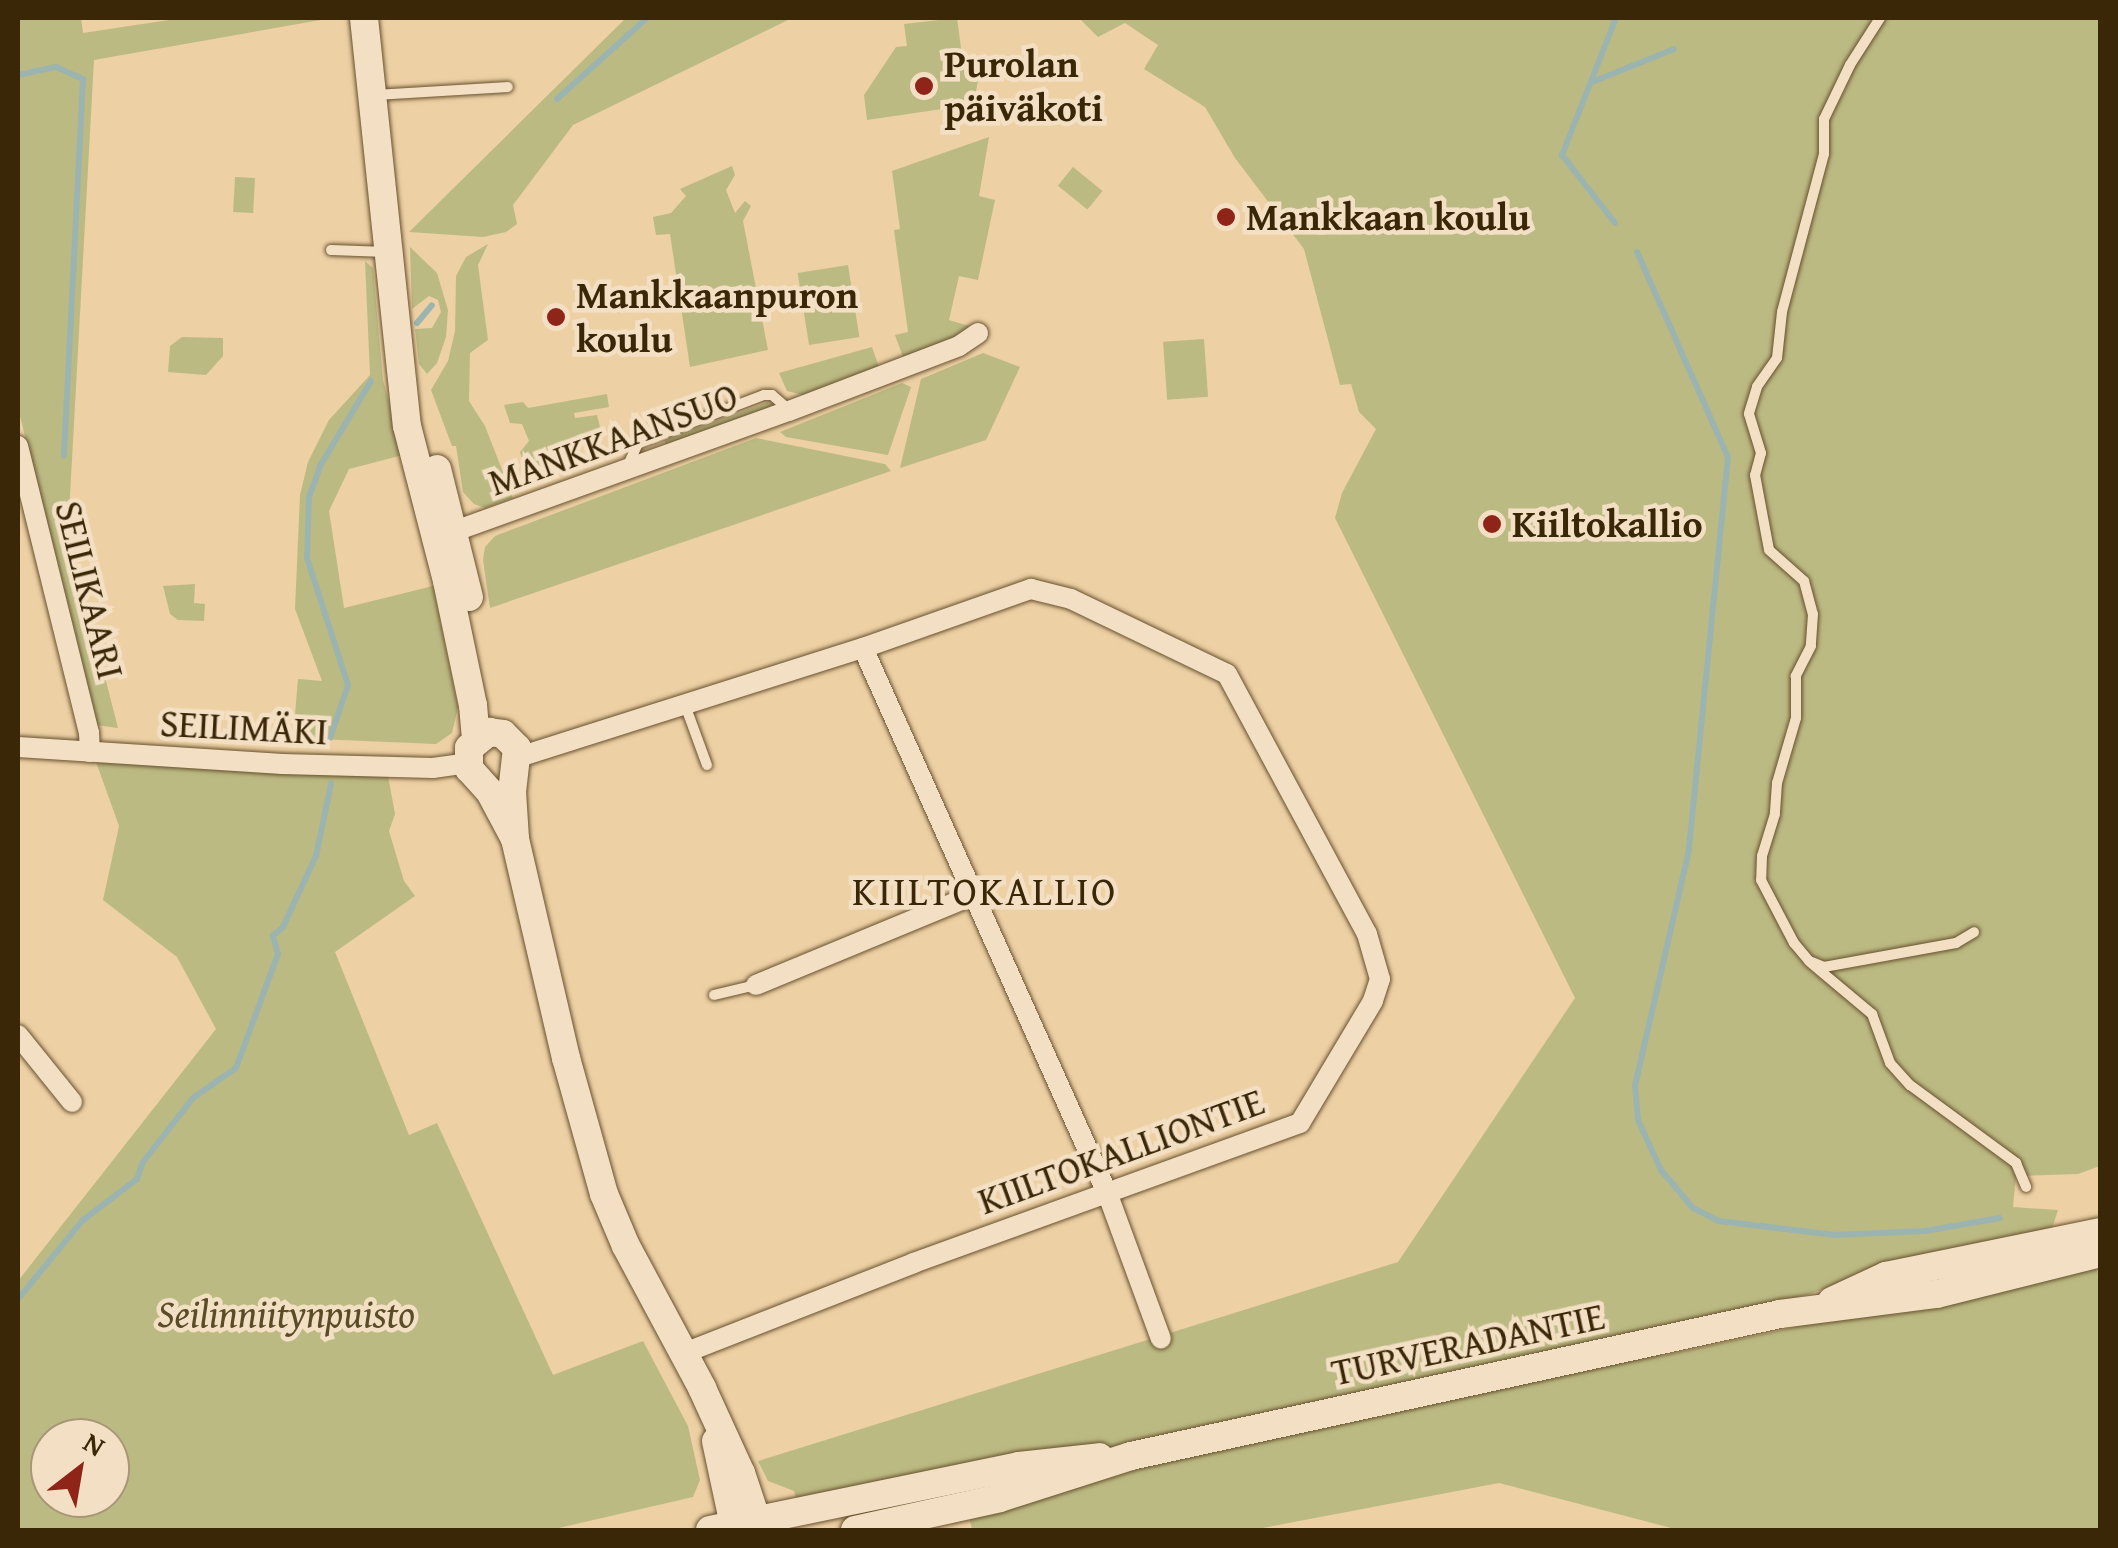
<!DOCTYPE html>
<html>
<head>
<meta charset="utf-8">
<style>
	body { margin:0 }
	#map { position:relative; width:2118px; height:1548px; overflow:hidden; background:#edd0a4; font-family:"Gentium Book Plus",serif }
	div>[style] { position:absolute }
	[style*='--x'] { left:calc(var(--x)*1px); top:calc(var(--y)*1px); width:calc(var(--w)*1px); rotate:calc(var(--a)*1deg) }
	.green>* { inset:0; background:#bcba83; transform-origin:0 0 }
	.stream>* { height:6px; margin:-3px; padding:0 3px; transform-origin:3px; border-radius:3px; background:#9cb4af }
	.roads { filter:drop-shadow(0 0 2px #67512e) drop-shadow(0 0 2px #67512e) }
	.lane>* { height:10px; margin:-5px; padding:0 5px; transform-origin:5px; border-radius:5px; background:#f3e0c4 }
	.street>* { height:20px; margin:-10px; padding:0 10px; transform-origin:10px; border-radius:10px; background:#f3e0c4 }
	.secondary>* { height:28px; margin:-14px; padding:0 14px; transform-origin:14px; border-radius:14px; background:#f3e0c4 }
	.dots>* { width:28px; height:28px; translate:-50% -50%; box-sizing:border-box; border:5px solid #f3e0c4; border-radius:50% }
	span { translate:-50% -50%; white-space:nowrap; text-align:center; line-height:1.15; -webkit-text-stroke:9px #f3e0c4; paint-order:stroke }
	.poi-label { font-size:38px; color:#3a2707; font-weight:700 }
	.left { translate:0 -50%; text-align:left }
	.street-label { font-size:38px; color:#3a2707 }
	.park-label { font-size:38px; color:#5a4c26; font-style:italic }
	.neighbourhood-label { font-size:40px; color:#3a2707; letter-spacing:2.5px }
	.frame { position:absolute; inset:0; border:20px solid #3a2707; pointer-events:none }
	.north { position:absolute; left:30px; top:1418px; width:100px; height:100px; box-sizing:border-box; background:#f3e0c4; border:2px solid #a99678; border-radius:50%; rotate:31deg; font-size:28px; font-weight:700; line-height:40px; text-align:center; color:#3a2707 }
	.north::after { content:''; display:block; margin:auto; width:35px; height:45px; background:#8f2418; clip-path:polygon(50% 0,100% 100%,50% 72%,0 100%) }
</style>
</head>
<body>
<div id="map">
	<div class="green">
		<div style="clip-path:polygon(18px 18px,81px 18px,83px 33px,182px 18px,332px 18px,94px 60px,68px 532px,118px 728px,96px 725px,18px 408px)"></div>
		<div style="clip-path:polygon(626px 18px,792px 18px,573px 125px,513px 205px,517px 224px,506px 232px,483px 237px,409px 232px)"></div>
		<div style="clip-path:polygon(957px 18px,965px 78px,979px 76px,970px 121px,946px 124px,942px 109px,867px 120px,864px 95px,896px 47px,907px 46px,904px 24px)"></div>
		<div style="clip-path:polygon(1079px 18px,2100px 18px,2100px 1166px,2078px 1174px,2016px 1176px,2013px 1207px,2058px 1210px,2051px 1232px,1899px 1259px,1837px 1290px,1831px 1286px,1807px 1295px,1116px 1448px,798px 1506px,794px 1491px,768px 1481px,758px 1461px,1398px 1262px,1575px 998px,1335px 518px,1342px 493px,1376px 429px,1359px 412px,1351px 384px,1340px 385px,1304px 249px,1235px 158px,1205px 107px,1144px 69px,1158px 45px,1125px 23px,1098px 37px)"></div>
		<div style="clip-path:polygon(989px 137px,979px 196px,995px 200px,978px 280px,959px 276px,949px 320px,969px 326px,959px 337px,903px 357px,895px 335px,908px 332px,894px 230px,900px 229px,892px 171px)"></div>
		<div style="clip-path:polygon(732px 166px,735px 175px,726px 190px,735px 213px,745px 201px,751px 206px,743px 221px,768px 350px,690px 367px,670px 234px,656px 235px,653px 217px,671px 213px,686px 196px,680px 189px)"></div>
		<div style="left:1073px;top:167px;width:38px;height:24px;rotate:39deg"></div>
		<div style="left:235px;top:177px;width:20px;height:35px;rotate:3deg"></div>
		<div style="clip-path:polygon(488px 244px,478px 265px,488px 340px,470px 353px,469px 401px,485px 426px,513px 498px,485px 508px,474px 504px,463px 492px,456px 446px,452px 446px,431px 390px,448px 361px,455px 331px,456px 276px,466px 257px)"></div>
		<div style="clip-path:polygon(410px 247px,437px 273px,448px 310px,446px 337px,437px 363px,427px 374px,419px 364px,415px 329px,432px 328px,441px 312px,438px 300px,429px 296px,412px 309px)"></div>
		<div style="clip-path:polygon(365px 261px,373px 268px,383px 380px,403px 455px,349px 469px,329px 511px,344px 608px,433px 586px,458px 707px,452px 733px,436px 744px,293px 738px,298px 679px,322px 681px,295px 609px,300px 495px,308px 462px,329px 420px,370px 375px)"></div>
		<div style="left:848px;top:265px;width:73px;height:51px;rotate:81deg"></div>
		<div style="clip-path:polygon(182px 337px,223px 338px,223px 356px,206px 375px,168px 372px,170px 346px)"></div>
		<div style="left:1204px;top:339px;width:58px;height:41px;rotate:86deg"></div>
		<div style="clip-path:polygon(872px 347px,879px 367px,803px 395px,787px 391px,779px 373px)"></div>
		<div style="clip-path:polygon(983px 353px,1020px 367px,986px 440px,900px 468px,921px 379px)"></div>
		<div style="clip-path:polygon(902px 383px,911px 387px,888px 455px,786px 437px,780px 432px)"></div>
		<div style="clip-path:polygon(607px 394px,609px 407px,574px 413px,575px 418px,597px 415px,603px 439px,579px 443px,579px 453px,526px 471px,520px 452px,529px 441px,522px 424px,510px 423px,504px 405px,523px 402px,528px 408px)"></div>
		<div style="clip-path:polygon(768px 402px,772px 407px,667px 447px,664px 440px)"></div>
		<div style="clip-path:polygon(756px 438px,885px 464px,891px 471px,490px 608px,483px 560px,485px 547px,495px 536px)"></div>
		<div style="clip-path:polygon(195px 584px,194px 603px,205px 604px,204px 621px,178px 620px,170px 614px,163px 586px)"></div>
		<div style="clip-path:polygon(evenodd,95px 759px,388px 776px,395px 814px,389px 831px,404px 881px,415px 896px,335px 952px,409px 1135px,437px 1123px,553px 1375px,643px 1341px,688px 1426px,700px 1480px,693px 1497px,550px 1530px,18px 1530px,18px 1281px,216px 1029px,177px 957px,103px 900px,119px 826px,95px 759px,50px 1438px,110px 1438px,110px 1498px,50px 1498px,50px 1438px)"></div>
		<div style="clip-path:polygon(2093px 1263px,2100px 1277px,2100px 1530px,1679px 1530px,1499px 1483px,1252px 1530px,966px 1530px,972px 1529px,969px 1518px,1123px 1467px,1655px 1351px,1661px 1356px)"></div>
	</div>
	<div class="stream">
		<div style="--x:18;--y:75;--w:39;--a:-12"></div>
		<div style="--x:56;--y:67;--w:30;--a:24"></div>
		<div style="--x:83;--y:79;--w:377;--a:92.9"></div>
		<div style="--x:1592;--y:82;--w:88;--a:-21.9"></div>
		<div style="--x:557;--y:99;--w:121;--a:-42"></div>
		<div style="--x:1615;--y:223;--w:86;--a:-127.9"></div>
		<div style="--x:1562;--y:155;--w:147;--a:-68.5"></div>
		<div style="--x:1637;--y:252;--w:224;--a:66.1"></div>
		<div style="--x:1728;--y:457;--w:395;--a:95.7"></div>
		<div style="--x:1689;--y:850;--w:241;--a:102.9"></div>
		<div style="--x:1635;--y:1085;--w:35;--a:85"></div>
		<div style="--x:1638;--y:1120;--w:55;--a:65.3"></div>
		<div style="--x:1661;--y:1170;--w:50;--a:49.9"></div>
		<div style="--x:1693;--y:1208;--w:29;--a:27"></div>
		<div style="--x:1719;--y:1221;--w:117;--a:6.9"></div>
		<div style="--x:1835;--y:1235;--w:90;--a:-2.5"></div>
		<div style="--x:1925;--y:1231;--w:76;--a:-9.8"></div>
		<div style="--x:417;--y:323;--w:23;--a:-50"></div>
		<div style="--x:330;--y:738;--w:56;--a:-71.2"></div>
		<div style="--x:348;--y:685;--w:133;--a:-107.9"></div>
		<div style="--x:307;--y:558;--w:61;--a:-88.1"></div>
		<div style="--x:309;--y:497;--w:33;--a:-70"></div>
		<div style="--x:320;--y:466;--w:99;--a:-59"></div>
		<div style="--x:18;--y:1299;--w:101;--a:-50.6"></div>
		<div style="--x:82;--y:1221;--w:69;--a:-37.4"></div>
		<div style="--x:137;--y:1179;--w:18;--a:-71"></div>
		<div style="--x:143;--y:1162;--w:81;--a:-52"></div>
		<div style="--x:193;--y:1098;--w:52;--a:-34.9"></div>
		<div style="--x:236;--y:1068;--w:121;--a:-69.8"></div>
		<div style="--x:278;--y:954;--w:19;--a:-106"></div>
		<div style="--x:273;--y:936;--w:13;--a:-42"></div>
		<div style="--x:283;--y:927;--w:78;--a:-65.1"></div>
		<div style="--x:316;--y:856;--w:74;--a:-78.2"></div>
	</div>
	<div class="roads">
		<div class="lane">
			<div style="--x:1880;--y:18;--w:56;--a:122.6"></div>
			<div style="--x:1850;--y:65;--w:60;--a:115.7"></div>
			<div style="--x:1824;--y:119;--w:35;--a:90"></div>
			<div style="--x:1824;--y:154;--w:163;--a:104.9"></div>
			<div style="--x:1782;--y:312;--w:46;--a:96.2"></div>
			<div style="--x:1777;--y:358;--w:35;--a:125"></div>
			<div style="--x:1757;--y:387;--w:28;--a:107"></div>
			<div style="--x:1749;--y:414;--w:41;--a:72.9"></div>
			<div style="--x:1761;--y:453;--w:23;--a:105"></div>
			<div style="--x:1755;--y:475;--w:76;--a:79.4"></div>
			<div style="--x:1769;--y:550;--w:47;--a:41.5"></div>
			<div style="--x:1804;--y:581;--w:34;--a:75"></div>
			<div style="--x:1813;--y:614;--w:32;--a:94"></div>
			<div style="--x:1811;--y:646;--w:34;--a:117"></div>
			<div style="--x:1796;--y:676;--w:42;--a:90"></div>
			<div style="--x:1796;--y:718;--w:68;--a:106.3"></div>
			<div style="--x:1777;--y:783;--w:31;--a:94"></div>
			<div style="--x:1775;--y:814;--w:44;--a:107.2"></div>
			<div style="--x:1762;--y:856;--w:24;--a:92"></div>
			<div style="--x:1761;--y:880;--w:71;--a:62.4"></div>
			<div style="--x:1794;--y:943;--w:23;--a:50"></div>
			<div style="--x:1809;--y:961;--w:16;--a:22"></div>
			<div style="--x:1824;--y:967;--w:134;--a:-10.3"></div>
			<div style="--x:1956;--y:943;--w:21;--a:-31"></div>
			<div style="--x:376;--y:95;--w:132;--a:-3.5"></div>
			<div style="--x:331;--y:250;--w:56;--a:2"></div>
			<div style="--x:627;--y:467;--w:26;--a:-65"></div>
			<div style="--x:638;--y:443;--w:135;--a:-20.9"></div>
			<div style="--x:764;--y:395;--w:8;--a:0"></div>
			<div style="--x:772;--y:395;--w:23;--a:41"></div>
			<div style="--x:685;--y:705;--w:64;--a:69.9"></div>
			<div style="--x:1811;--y:963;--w:80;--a:39.9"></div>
			<div style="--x:1872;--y:1014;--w:52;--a:69.8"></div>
			<div style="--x:1890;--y:1063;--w:30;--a:48"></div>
			<div style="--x:1910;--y:1085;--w:132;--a:36.3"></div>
			<div style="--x:2016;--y:1163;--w:26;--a:67"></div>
			<div style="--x:714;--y:995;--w:43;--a:-13.4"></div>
		</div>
		<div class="street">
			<div style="--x:18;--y:446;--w:296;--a:76.1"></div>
			<div style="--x:89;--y:733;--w:19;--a:87"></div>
			<div style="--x:444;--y:535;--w:367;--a:-19.8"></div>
			<div style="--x:789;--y:411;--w:182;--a:-20.9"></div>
			<div style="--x:959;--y:346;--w:23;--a:-34"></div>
			<div style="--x:863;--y:648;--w:599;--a:65.87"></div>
			<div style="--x:1108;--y:1195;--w:153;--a:69.8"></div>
			<div style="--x:18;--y:747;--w:265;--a:3.7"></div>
			<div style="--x:282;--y:764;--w:151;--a:1.5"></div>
			<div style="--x:433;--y:768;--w:35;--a:-8"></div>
			<div style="--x:519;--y:757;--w:361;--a:-17.6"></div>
			<div style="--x:863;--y:648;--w:178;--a:-19.4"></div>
			<div style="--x:1031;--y:589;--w:41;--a:14"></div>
			<div style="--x:1071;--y:599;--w:173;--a:25.7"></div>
			<div style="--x:1227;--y:674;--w:295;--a:61.7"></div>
			<div style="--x:1367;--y:934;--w:47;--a:73.9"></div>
			<div style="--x:1380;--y:979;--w:23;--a:108"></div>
			<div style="--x:1373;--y:1001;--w:142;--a:120.9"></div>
			<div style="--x:1300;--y:1123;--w:411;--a:160.1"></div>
			<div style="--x:914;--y:1263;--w:247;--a:158.6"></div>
			<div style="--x:756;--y:985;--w:235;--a:-22.5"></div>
			<div style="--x:18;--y:1035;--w:86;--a:51.1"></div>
		</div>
		<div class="secondary">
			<div style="--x:364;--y:18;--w:410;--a:84"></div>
			<div style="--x:407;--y:426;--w:160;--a:75.5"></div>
			<div style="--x:447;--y:581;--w:127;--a:78.2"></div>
			<div style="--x:473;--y:705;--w:34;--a:85"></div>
			<div style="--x:437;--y:469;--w:132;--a:76"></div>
			<div style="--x:515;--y:839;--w:53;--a:-118"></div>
			<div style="--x:490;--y:792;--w:31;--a:-132"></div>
			<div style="--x:469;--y:769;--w:21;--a:-90"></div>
			<div style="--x:469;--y:748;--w:26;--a:-39"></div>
			<div style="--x:489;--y:732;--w:14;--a:8"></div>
			<div style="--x:503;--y:734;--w:20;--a:45"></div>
			<div style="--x:517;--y:748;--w:44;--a:96.5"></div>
			<div style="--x:512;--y:792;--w:47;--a:86.3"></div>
			<div style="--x:515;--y:839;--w:225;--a:76.9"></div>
			<div style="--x:566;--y:1058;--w:141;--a:74.4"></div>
			<div style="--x:604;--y:1194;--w:56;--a:67.1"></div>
			<div style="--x:626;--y:1246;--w:161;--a:61.8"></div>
			<div style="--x:702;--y:1388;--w:94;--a:65.4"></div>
			<div style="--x:741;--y:1473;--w:60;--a:71.6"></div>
			<div style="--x:1832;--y:1301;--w:60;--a:-24.8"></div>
			<div style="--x:1886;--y:1276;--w:218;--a:-11.6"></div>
			<div style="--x:716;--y:1441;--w:91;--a:77.9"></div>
			<div style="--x:710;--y:1530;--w:316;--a:-11.7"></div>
			<div style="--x:1019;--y:1466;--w:81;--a:-6.3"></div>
			<div style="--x:855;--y:1530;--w:148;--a:-12.4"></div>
			<div style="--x:1000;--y:1498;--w:138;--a:-17.8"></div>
			<div style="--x:1131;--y:1456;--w:664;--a:-12.34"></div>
			<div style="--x:1780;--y:1314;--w:158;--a:-7.3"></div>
			<div style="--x:1937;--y:1294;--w:168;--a:-14.1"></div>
		</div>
	</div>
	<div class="dots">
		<div style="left:924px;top:86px;background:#8f2418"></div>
		<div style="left:1226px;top:217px;background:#8f2418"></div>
		<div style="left:556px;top:317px;background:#8f2418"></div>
		<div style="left:1492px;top:524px;background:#8f2418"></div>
	</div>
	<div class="poi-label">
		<span class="left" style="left:944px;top:86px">Purolan<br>päiväkoti</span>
		<span class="left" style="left:1246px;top:217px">Mankkaan koulu</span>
		<span class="left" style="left:576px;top:317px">Mankkaanpuron<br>koulu</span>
		<span class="left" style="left:1512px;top:524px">Kiiltokallio</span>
	</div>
	<div class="street-label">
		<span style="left:613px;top:439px;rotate:-20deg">MANKKAANSUO</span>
		<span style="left:90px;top:590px;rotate:76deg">SEILIKAARI</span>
		<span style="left:244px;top:727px;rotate:3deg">SEILIMÄKI</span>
		<span style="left:1121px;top:1151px;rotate:-20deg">KIILTOKALLIONTIE</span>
		<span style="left:1468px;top:1344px;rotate:-12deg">TURVERADANTIE</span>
	</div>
	<div class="park-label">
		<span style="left:286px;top:1314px">Seilinniitynpuisto</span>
	</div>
	<div class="neighbourhood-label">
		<span style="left:985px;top:891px">KIILTOKALLIO</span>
	</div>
	<div class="frame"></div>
	<div class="north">N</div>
</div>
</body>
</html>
